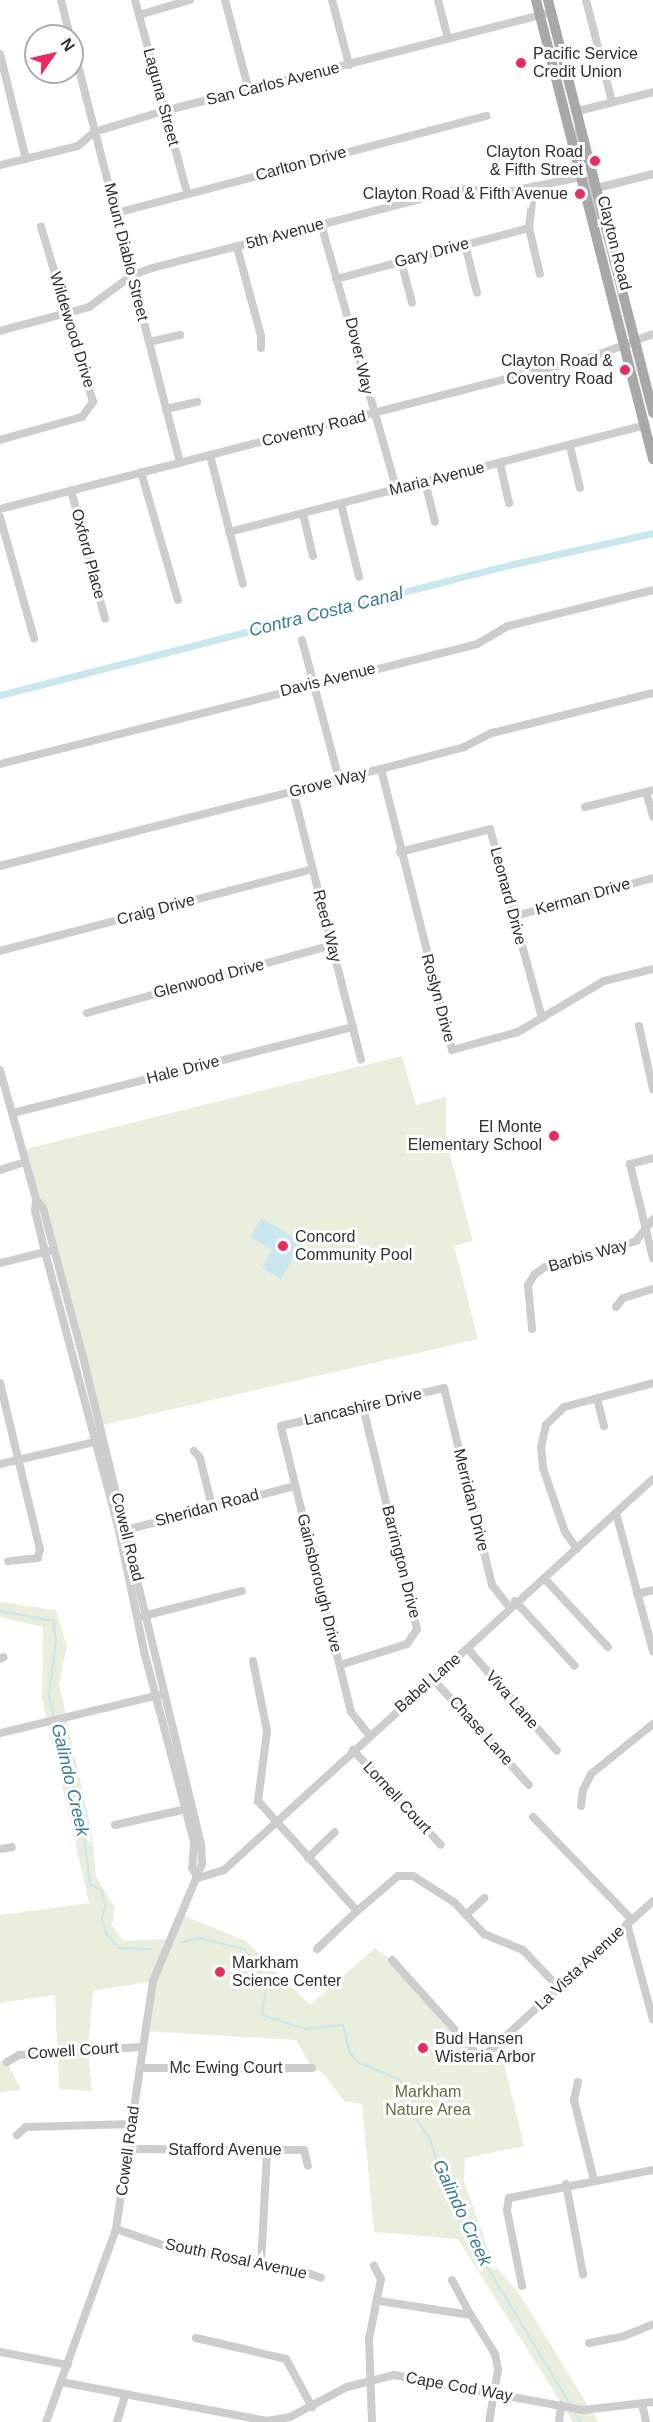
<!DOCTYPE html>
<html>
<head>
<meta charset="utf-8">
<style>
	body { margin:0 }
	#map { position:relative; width:653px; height:2422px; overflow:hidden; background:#fff; font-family:Arial,sans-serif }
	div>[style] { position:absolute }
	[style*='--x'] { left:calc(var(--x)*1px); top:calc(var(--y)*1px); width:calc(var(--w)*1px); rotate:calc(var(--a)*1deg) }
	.green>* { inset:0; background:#e9eedd }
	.water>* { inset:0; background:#c9e7ef }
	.stream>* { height:2px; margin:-1px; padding:0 1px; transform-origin:1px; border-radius:1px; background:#c9e7ef }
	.canal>* { height:7px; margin:-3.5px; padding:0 3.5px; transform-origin:3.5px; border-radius:3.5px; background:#c9e7ef }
	.minor>* { height:8px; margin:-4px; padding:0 4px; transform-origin:4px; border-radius:4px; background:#cdcdcd }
	.major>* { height:10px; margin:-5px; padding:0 5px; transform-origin:5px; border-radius:5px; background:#a8a8a8 }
	.dots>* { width:16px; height:16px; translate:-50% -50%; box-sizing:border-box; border:3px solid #fff; border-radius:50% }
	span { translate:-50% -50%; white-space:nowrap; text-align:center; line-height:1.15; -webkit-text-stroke:6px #fff; paint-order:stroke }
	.poi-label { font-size:16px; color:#303030 }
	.left { translate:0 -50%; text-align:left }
	.right { translate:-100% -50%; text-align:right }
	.street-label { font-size:16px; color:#303030 }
	.park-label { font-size:16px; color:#5d703a }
	.water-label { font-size:18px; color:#368092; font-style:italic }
	.north { position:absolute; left:24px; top:24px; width:60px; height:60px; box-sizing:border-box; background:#fff; border:2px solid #acacac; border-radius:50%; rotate:56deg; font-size:16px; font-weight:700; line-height:24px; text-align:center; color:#303030 }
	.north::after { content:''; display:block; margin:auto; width:21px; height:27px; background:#f1285d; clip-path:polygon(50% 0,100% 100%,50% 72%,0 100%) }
</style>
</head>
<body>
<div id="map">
	<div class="green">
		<div style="clip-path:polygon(402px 1056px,416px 1105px,446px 1097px,446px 1140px,473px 1241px,454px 1246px,478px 1339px,99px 1426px,83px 1357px,22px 1150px)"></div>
		<div style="clip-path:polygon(0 1602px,56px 1610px,67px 1646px,59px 1684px,92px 1834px,96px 1877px,115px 1907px,112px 1926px,123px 1941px,170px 1939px,182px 1915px,246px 1941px,310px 2005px,375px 1948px,392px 1960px,481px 2059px,499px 2043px,524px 2146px,465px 2158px,464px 2181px,493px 2263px,520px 2295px,598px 2422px,573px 2422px,458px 2239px,374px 2232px,362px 2104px,344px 2101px,323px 2073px,312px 2068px,296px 2040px,143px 2031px,153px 1981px,93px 1991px,88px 2050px,92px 2091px,59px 2089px,55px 1995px,0 2003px,0 1915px,89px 1903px,42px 1698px,43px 1627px,0 1617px)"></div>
		<div style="clip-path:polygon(0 2061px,7px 2062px,21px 2090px,0 2092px)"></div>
	</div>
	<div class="water">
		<div style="clip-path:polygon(261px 1218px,302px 1242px,281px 1279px,262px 1268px,272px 1250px,250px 1237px)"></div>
	</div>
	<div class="stream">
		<div style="--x:0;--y:1611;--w:54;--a:10.7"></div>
		<div style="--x:53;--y:1621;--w:20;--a:81"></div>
		<div style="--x:56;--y:1641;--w:54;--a:97.4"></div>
		<div style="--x:49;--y:1695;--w:24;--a:78"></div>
		<div style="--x:55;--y:1723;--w:111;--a:75.3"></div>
		<div style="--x:83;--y:1830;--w:54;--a:82.6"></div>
		<div style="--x:90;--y:1884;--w:14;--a:30"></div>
		<div style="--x:102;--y:1891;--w:15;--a:79"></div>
		<div style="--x:105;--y:1906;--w:13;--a:103"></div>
		<div style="--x:102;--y:1919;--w:15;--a:74"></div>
		<div style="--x:106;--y:1933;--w:19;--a:51"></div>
		<div style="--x:118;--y:1948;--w:34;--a:2"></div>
		<div style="--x:182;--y:1942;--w:17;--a:-13"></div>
		<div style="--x:199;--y:1938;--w:46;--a:13.7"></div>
		<div style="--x:244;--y:1949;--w:41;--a:55.9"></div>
		<div style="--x:267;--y:1983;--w:32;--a:99"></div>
		<div style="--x:262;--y:2015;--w:44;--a:18.4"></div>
		<div style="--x:304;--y:2029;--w:39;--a:-6"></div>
		<div style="--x:343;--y:2025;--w:28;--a:77"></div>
		<div style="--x:349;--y:2052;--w:13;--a:48"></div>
		<div style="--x:358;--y:2062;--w:43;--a:23"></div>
		<div style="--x:398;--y:2079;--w:21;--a:45"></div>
		<div style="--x:413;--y:2094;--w:23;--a:85"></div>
		<div style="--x:415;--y:2117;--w:27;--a:56"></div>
		<div style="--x:430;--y:2139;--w:41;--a:72.9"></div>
		<div style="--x:442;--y:2178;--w:92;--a:63.4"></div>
		<div style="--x:483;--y:2260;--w:168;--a:58.9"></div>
		<div style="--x:574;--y:2412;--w:12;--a:55"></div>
	</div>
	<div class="canal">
		<div style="--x:0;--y:695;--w:525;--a:-14.33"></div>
		<div style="--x:509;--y:565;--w:148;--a:-12.5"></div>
	</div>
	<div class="minor">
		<div style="--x:61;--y:0;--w:37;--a:76"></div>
		<div style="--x:135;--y:0;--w:200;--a:74.9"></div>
		<div style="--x:225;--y:0;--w:94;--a:75.2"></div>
		<div style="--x:332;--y:0;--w:67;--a:75.3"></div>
		<div style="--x:438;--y:0;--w:40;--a:75.6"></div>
		<div style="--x:586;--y:0;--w:105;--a:75.7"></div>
		<div style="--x:139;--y:15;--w:53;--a:-16.4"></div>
		<div style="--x:72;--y:42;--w:434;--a:75.6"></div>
		<div style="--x:0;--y:54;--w:108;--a:76.1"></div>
		<div style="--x:578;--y:111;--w:77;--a:-14.2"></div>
		<div style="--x:579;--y:128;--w:8;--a:104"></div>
		<div style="--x:577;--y:136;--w:31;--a:77"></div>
		<div style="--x:584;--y:166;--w:10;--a:107"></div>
		<div style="--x:0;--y:165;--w:80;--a:-13.7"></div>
		<div style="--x:78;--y:146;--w:21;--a:-41"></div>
		<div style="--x:94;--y:132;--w:73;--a:-16.7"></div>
		<div style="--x:164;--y:111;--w:392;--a:-14.3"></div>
		<div style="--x:581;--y:177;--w:10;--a:37"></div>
		<div style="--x:589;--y:183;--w:32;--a:76"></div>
		<div style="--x:597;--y:214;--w:11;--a:52"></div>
		<div style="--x:534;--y:186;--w:42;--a:96.8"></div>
		<div style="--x:529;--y:228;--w:47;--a:76.6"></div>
		<div style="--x:597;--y:188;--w:58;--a:-14"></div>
		<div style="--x:116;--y:213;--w:383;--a:-14.7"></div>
		<div style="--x:321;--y:224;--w:274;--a:74.1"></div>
		<div style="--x:465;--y:244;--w:50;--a:76.2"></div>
		<div style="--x:237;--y:247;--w:92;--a:74.9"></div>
		<div style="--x:261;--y:336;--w:12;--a:90"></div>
		<div style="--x:401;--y:261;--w:43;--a:75.3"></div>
		<div style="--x:336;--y:279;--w:200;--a:-14.8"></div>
		<div style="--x:0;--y:331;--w:92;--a:-15.1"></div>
		<div style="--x:89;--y:307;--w:52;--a:-36.4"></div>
		<div style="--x:131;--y:276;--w:22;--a:-21"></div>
		<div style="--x:152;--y:268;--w:317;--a:-14.4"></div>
		<div style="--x:459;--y:189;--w:48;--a:3.6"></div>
		<div style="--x:507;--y:192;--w:76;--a:-11.5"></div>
		<div style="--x:149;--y:342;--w:32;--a:-13"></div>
		<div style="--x:166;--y:409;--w:32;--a:-13"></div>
		<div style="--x:0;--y:440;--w:85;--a:-15.7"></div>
		<div style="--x:82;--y:417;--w:19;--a:-54"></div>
		<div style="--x:93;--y:402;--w:183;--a:-106.5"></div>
		<div style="--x:570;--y:446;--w:43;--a:76.6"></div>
		<div style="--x:210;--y:455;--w:133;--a:75.7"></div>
		<div style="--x:500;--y:463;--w:41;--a:77.3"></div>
		<div style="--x:141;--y:472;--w:133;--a:73.9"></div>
		<div style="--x:425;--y:482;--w:41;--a:76"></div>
		<div style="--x:71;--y:490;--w:133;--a:75.2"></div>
		<div style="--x:341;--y:504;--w:75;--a:76.1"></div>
		<div style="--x:0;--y:509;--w:614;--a:-14.42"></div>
		<div style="--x:595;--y:356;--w:62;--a:-20.8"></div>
		<div style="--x:303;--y:514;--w:43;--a:76.6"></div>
		<div style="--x:0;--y:517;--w:126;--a:74.3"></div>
		<div style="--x:229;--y:532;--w:430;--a:-14.4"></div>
		<div style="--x:302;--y:640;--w:144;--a:75.1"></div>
		<div style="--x:0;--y:764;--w:492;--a:-14.1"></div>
		<div style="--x:477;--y:644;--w:36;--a:-30"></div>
		<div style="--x:508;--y:626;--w:149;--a:-13.9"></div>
		<div style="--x:381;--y:769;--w:290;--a:75.8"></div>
		<div style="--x:452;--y:1050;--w:68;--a:-15.3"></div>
		<div style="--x:518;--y:1032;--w:100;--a:-30.7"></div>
		<div style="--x:604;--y:981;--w:50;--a:-13.8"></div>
		<div style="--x:293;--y:791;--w:277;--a:75.8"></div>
		<div style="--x:646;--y:792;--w:26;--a:74"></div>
		<div style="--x:585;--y:807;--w:70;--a:-14"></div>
		<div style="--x:400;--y:852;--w:93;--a:-14.3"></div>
		<div style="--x:490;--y:829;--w:196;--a:74.6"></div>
		<div style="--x:0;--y:866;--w:393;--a:-14.3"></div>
		<div style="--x:381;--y:769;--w:86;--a:-14.8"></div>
		<div style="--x:464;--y:747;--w:31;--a:-27"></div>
		<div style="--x:492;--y:733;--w:166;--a:-14"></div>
		<div style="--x:512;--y:917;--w:146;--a:-15.5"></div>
		<div style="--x:0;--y:951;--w:323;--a:-14.7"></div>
		<div style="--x:87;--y:1013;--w:254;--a:-15.5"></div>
		<div style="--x:639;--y:1026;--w:65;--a:77.5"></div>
		<div style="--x:0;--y:1070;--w:134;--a:74.4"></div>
		<div style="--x:36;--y:1199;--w:11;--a:52"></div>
		<div style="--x:43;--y:1208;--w:154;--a:75"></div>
		<div style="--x:83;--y:1357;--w:501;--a:76.38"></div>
		<div style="--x:201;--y:1844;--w:20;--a:87"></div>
		<div style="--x:202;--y:1864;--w:127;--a:112.7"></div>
		<div style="--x:153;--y:1981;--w:251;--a:98.5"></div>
		<div style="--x:116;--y:2229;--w:205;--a:109.9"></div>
		<div style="--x:13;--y:1113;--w:351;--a:-14.2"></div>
		<div style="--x:653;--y:1158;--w:24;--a:165"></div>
		<div style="--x:630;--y:1164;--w:97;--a:76.3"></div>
		<div style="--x:0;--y:1170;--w:26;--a:-18"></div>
		<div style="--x:36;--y:1199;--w:12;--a:95"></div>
		<div style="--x:35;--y:1211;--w:42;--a:76.3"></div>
		<div style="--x:45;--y:1252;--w:289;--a:75.1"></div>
		<div style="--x:119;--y:1531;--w:127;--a:78.2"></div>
		<div style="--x:145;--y:1655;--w:193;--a:75.3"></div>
		<div style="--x:194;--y:1842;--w:26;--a:94"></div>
		<div style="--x:192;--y:1868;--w:12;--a:59"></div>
		<div style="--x:0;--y:1263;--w:50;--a:-13.8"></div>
		<div style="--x:616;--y:1307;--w:11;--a:-52"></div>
		<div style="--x:623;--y:1298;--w:31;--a:-17"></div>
		<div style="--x:532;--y:1329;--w:44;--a:-95.2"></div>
		<div style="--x:528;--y:1285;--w:13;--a:-58"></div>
		<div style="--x:535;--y:1274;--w:12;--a:-35"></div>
		<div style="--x:545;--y:1267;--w:95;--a:-15.9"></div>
		<div style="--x:636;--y:1241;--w:28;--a:-52"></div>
		<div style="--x:0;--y:1383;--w:171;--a:76.5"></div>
		<div style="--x:40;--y:1549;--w:9;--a:103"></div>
		<div style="--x:38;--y:1558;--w:30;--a:174"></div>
		<div style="--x:597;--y:1398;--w:29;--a:76"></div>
		<div style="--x:194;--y:1451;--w:9;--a:49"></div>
		<div style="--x:200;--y:1458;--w:49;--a:76"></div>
		<div style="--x:0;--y:1464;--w:102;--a:-13.1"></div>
		<div style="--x:616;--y:1513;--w:143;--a:75"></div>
		<div style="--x:122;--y:1531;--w:179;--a:-14.6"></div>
		<div style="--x:577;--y:1549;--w:21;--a:-125"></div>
		<div style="--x:565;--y:1532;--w:68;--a:-109"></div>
		<div style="--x:543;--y:1468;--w:21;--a:-95"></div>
		<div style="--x:541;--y:1447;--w:23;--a:-77"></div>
		<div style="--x:546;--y:1425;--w:25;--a:-45"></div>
		<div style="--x:564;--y:1407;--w:92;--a:-15.1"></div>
		<div style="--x:544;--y:1578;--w:94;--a:47.2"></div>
		<div style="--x:637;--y:1594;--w:16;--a:-14"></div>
		<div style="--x:515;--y:1601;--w:88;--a:47.3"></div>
		<div style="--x:143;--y:1616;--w:102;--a:-14.2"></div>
		<div style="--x:468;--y:1649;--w:135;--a:48.9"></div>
		<div style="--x:0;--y:1659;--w:4;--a:-27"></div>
		<div style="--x:253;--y:1661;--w:71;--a:78.7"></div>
		<div style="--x:267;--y:1731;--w:71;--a:97.3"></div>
		<div style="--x:258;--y:1801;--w:148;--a:48"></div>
		<div style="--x:357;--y:1911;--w:54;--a:-40.5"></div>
		<div style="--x:398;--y:1876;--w:15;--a:0"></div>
		<div style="--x:413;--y:1876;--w:49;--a:32.4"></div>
		<div style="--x:454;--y:1902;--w:44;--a:46.8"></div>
		<div style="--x:484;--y:1934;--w:42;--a:22.3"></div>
		<div style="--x:523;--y:1950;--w:51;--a:46.6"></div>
		<div style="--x:340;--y:1665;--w:70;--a:-17.4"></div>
		<div style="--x:407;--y:1644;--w:18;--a:-56"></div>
		<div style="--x:417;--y:1629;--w:228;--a:-103.7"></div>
		<div style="--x:432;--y:1678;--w:144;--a:47.8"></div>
		<div style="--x:0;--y:1733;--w:163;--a:-13.4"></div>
		<div style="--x:369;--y:1735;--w:29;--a:-128"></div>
		<div style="--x:351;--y:1712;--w:294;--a:-103.8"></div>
		<div style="--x:281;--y:1426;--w:167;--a:-13.1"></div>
		<div style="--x:444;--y:1388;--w:203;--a:76.3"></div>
		<div style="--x:492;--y:1585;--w:28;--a:52"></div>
		<div style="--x:353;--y:1750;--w:129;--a:47.2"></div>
		<div style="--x:581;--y:1806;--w:16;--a:-83"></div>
		<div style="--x:583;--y:1790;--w:18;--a:-63"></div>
		<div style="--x:591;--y:1774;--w:80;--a:-38.9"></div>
		<div style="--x:533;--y:1817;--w:143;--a:46.1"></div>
		<div style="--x:115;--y:1825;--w:78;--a:-12.6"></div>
		<div style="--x:0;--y:1849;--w:12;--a:-9"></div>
		<div style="--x:308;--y:1858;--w:37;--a:-44"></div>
		<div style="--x:198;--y:1878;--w:27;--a:-17"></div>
		<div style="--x:224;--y:1870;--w:580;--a:-42.35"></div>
		<div style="--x:466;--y:1915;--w:25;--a:-43"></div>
		<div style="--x:627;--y:1924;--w:99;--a:74.8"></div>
		<div style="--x:317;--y:1949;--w:55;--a:-43.5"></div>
		<div style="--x:392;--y:1960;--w:133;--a:48"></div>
		<div style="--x:481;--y:2059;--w:234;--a:-42.6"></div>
		<div style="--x:7;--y:2062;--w:14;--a:-30"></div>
		<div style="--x:19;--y:2055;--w:122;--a:-3.8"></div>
		<div style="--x:140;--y:2068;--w:172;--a:0"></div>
		<div style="--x:578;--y:2082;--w:18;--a:103"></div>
		<div style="--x:574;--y:2100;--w:82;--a:76"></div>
		<div style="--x:17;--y:2135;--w:12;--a:-42"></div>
		<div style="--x:26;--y:2127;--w:106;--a:-1.6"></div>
		<div style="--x:129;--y:2149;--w:175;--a:0.3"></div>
		<div style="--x:304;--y:2150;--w:16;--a:76"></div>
		<div style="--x:566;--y:2184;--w:92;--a:79.3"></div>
		<div style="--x:116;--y:2229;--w:61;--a:19"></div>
		<div style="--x:174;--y:2249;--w:130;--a:9.8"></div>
		<div style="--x:302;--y:2271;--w:20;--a:20"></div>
		<div style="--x:261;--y:2264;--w:112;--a:-86.9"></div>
		<div style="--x:452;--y:2280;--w:40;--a:62"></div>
		<div style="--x:522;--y:2286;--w:77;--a:-101.2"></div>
		<div style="--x:507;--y:2210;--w:12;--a:-81"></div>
		<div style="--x:509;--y:2198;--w:147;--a:-11"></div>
		<div style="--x:379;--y:2301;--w:93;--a:8.7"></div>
		<div style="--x:471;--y:2315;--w:46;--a:58.4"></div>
		<div style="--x:495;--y:2354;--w:16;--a:79"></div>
		<div style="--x:498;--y:2370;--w:53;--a:99.8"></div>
		<div style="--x:196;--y:2338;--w:92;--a:13.1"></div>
		<div style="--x:286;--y:2359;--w:55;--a:61.6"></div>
		<div style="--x:589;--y:2343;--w:36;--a:-11"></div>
		<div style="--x:624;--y:2336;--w:31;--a:-22"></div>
		<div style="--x:0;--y:2352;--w:69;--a:10.8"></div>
		<div style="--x:61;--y:2382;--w:210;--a:10.7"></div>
		<div style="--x:267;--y:2421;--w:23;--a:-10"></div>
		<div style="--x:290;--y:2417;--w:64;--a:-27.8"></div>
		<div style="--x:347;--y:2387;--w:49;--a:-14.3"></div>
		<div style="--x:394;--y:2375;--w:192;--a:10.5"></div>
		<div style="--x:583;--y:2410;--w:70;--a:-6.5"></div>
		<div style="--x:642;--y:2404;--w:18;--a:77"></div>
		<div style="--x:117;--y:2422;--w:28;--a:-73"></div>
		<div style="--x:372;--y:2422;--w:83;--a:-92.1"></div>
		<div style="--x:369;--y:2339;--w:61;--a:-78.7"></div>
		<div style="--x:381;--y:2279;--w:15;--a:-118"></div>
		<div style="--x:559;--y:2422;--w:17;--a:-83"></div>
	</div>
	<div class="major">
		<div style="--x:536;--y:0;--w:474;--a:75.7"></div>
		<div style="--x:548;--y:0;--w:426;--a:75.7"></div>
	</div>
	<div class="dots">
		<div style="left:521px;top:63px;background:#f1285d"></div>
		<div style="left:595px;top:161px;background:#f1285d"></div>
		<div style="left:580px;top:194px;background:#f1285d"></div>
		<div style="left:625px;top:370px;background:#f1285d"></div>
		<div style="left:554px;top:1136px;background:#f1285d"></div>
		<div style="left:283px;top:1246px;background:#f1285d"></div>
		<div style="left:220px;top:1972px;background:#f1285d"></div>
		<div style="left:423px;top:2048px;background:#f1285d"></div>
	</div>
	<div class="poi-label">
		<span class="left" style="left:533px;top:63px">Pacific Service<br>Credit Union</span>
		<span class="right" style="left:583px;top:161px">Clayton Road<br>&amp; Fifth Street</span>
		<span class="right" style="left:568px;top:194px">Clayton Road &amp; Fifth Avenue</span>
		<span class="right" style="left:613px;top:370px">Clayton Road &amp;<br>Coventry Road</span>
		<span class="right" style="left:542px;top:1136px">El Monte<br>Elementary School</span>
		<span class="left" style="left:295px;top:1246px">Concord<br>Community Pool</span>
		<span class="left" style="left:232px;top:1972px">Markham<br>Science Center</span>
		<span class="left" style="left:435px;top:2048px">Bud Hansen<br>Wisteria Arbor</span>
	</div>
	<div class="street-label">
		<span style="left:273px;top:84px;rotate:-14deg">San Carlos Avenue</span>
		<span style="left:161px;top:97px;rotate:75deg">Laguna Street</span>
		<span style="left:301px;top:164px;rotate:-15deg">Carlton Drive</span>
		<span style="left:285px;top:234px;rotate:-15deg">5th Avenue</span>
		<span style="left:614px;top:243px;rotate:76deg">Clayton Road</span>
		<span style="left:126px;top:252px;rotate:76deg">Mount Diablo Street</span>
		<span style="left:432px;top:253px;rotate:-15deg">Gary Drive</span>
		<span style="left:72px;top:330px;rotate:73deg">Wildewood Drive</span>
		<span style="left:359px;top:356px;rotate:77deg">Dover Way</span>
		<span style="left:314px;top:429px;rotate:-14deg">Coventry Road</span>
		<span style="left:437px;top:479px;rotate:-14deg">Maria Avenue</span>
		<span style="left:88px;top:554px;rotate:75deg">Oxford Place</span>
		<span style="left:328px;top:680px;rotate:-14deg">Davis Avenue</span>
		<span style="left:328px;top:783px;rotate:-14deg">Grove Way</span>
		<span style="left:508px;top:896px;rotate:75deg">Leonard Drive</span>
		<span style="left:583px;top:897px;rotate:-16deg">Kerman Drive</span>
		<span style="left:156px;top:910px;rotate:-15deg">Craig Drive</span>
		<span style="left:327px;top:926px;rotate:76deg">Reed Way</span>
		<span style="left:209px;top:979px;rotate:-15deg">Glenwood Drive</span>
		<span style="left:438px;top:998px;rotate:75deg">Roslyn Drive</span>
		<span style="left:183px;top:1070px;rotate:-14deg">Hale Drive</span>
		<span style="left:588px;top:1256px;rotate:-16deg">Barbis Way</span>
		<span style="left:363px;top:1407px;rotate:-13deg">Lancashire Drive</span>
		<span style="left:471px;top:1500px;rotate:76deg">Merridan Drive</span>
		<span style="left:207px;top:1508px;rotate:-15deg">Sheridan Road</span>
		<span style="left:127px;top:1537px;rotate:76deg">Cowell Road</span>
		<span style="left:401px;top:1562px;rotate:76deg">Barrington Drive</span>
		<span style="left:319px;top:1583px;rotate:76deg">Gainsborough Drive</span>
		<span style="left:428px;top:1683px;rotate:-41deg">Babel Lane</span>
		<span style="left:512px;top:1700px;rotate:49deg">Viva Lane</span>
		<span style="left:481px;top:1731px;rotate:48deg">Chase Lane</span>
		<span style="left:397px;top:1798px;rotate:47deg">Lornell Court</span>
		<span style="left:580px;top:1968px;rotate:-43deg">La Vista Avenue</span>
		<span style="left:73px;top:2051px;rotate:-4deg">Cowell Court</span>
		<span style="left:226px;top:2068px">Mc Ewing Court</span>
		<span style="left:225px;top:2150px">Stafford Avenue</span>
		<span style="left:128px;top:2151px;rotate:-82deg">Cowell Road</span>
		<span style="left:236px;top:2259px;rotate:12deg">South Rosal Avenue</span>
		<span style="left:459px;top:2387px;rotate:10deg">Cape Cod Way</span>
	</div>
	<div class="park-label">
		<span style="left:428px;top:2101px">Markham<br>Nature Area</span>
	</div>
	<div class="water-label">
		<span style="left:326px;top:612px;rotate:-14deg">Contra Costa Canal</span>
		<span style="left:70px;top:1780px;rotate:77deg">Galindo Creek</span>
		<span style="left:462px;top:2213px;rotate:65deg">Galindo Creek</span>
	</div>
	<div class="north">N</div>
</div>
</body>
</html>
